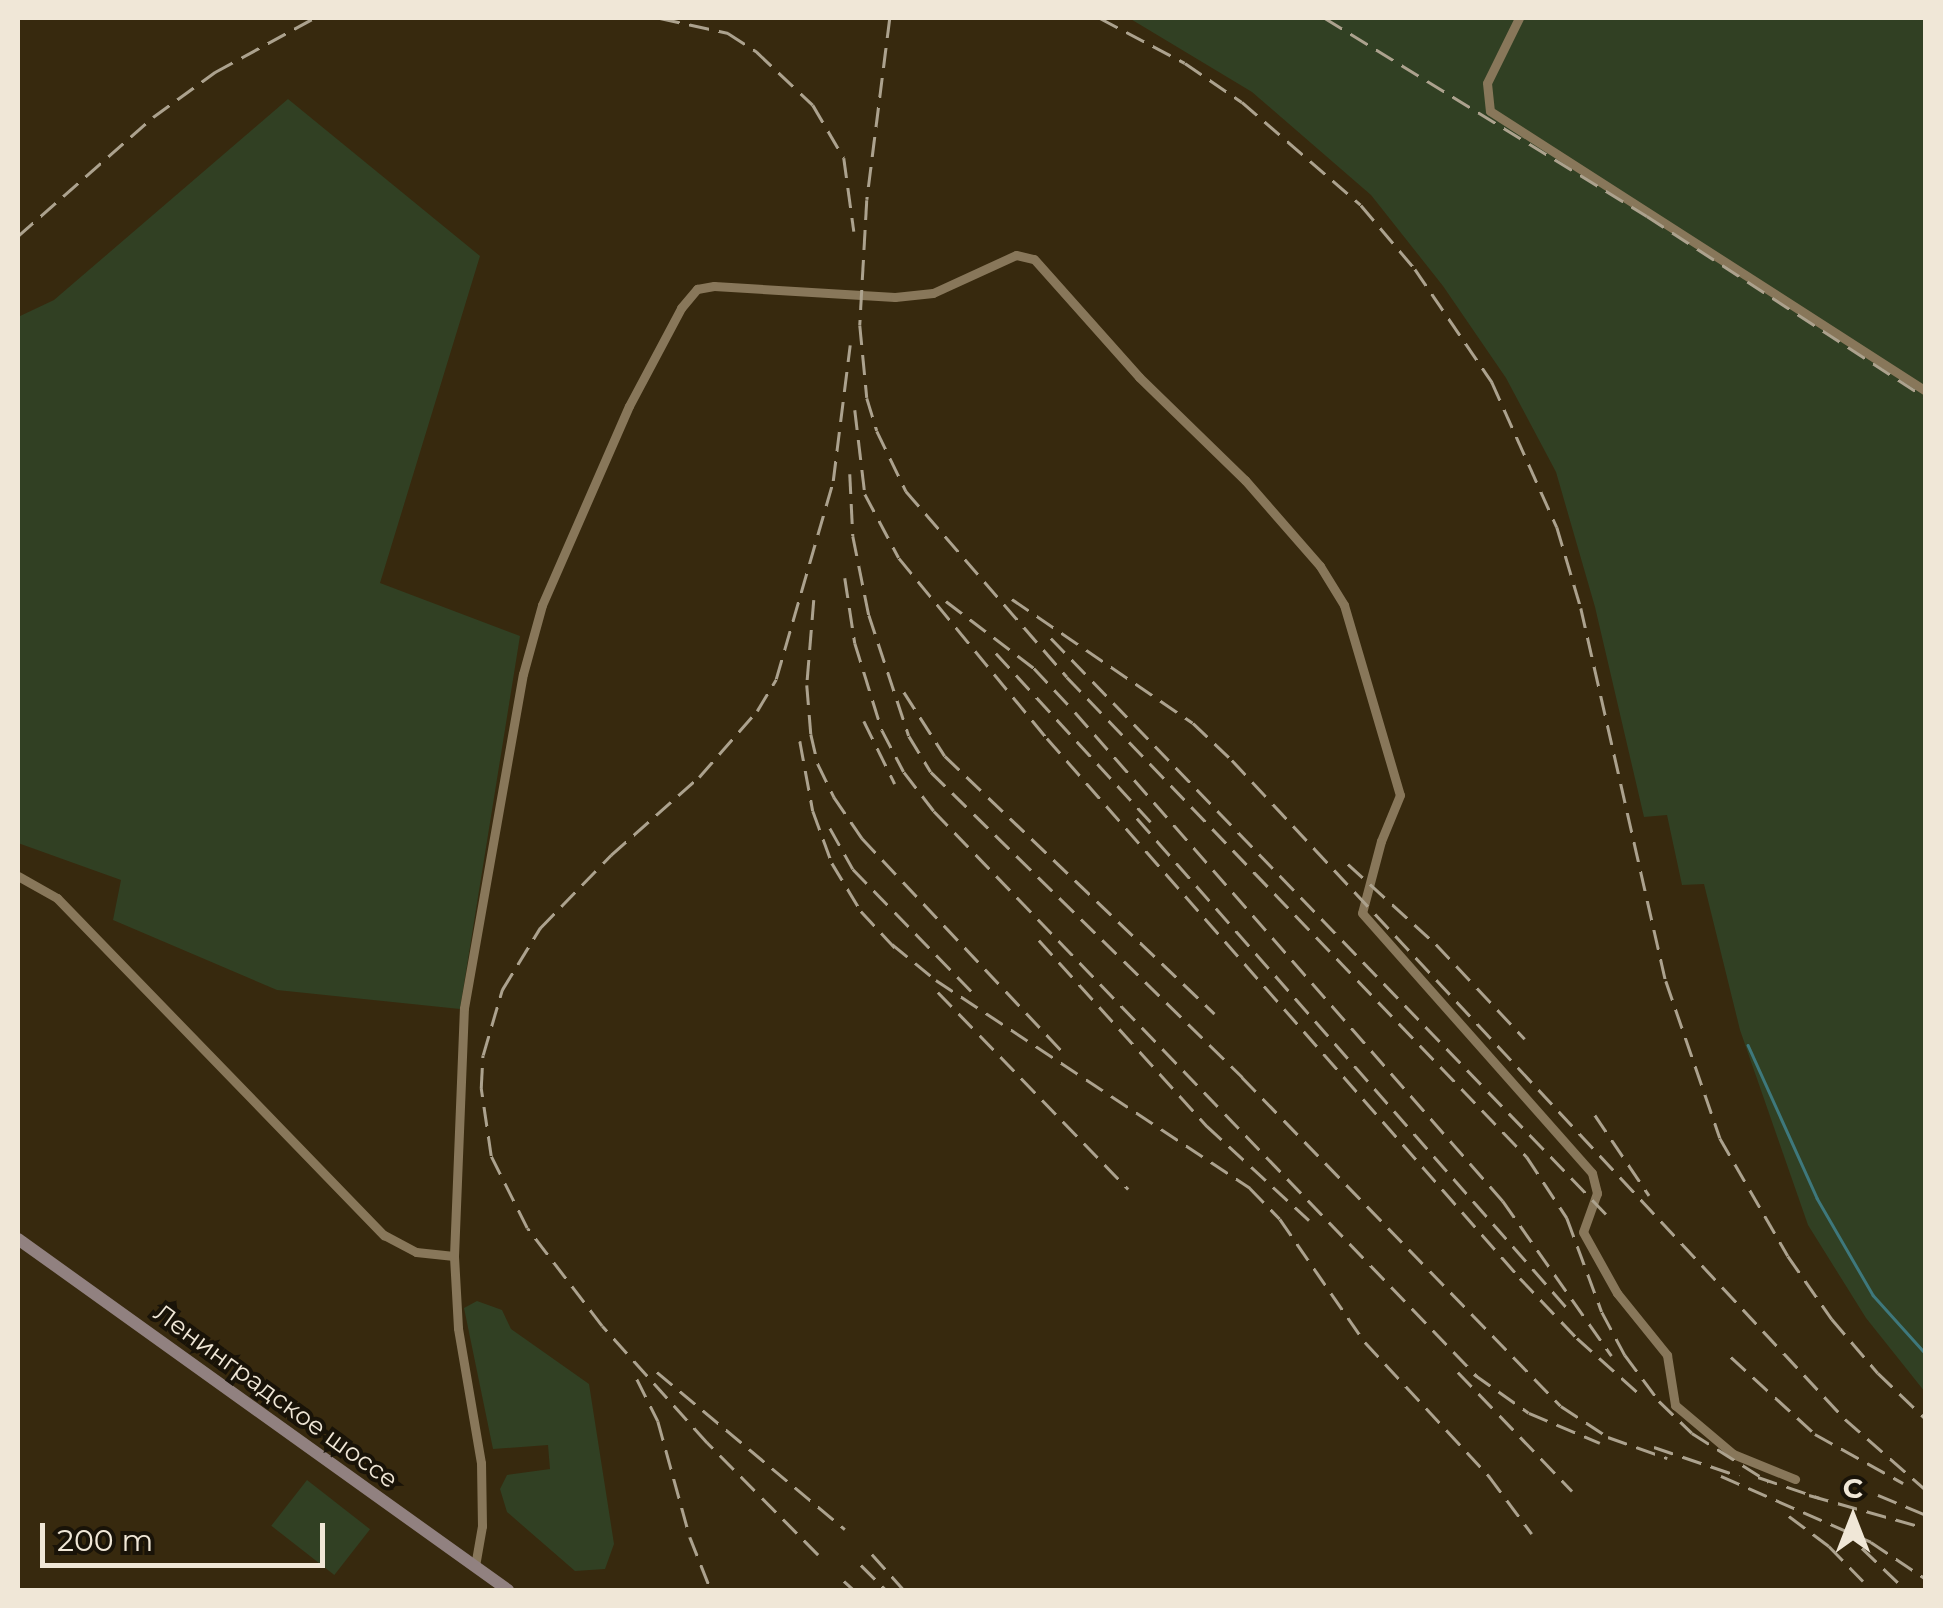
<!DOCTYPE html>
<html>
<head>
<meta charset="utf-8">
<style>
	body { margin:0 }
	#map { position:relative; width:1943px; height:1608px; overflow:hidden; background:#37290e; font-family:Montserrat,sans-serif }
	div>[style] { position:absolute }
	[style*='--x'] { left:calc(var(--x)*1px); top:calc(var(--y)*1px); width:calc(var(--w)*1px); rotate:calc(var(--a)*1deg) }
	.green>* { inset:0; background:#314023; transform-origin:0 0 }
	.stream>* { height:2.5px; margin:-1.25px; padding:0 1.25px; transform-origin:1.25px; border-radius:1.25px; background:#3e787c }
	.minor>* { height:9px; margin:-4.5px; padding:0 4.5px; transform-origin:4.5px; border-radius:4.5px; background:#88775a }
	.secondary>* { height:12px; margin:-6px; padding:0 6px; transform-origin:6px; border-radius:6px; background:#918180 }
	.rail>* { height:2.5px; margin-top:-1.25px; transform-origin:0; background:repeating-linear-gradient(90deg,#aca28e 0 20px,transparent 0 30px) }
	span { translate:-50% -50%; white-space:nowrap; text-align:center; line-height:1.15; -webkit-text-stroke:8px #191308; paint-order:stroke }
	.street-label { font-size:25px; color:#f0e7d7 }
	.frame { position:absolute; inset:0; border:20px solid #f0e7d7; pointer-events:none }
	.north { position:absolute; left:1803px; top:1468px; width:100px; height:100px; -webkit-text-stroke:8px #191308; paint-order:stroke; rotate:0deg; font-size:28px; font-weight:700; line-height:40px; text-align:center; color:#f0e7d7 }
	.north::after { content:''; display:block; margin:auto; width:35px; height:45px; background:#f0e7d7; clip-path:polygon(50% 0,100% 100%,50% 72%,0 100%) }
	.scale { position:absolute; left:40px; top:1523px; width:285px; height:45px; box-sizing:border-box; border:5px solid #f0e7d7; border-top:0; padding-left:12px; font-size:30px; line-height:35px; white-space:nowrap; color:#f0e7d7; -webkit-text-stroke:8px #191308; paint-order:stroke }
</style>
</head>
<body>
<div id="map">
	<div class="green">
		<div style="clip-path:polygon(1129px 18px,1925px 18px,1925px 1392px,1866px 1318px,1808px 1225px,1740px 1030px,1704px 884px,1682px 885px,1667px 815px,1644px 817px,1595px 607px,1556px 472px,1506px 378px,1443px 286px,1371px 195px,1252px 92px)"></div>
		<div style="clip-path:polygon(288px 99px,480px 256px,380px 583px,520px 636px,460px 1009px,277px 990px,113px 920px,121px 880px,18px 843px,18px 317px,54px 300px)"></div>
		<div style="clip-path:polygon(477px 1301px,502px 1310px,511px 1329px,589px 1384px,614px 1544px,605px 1569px,575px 1571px,507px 1512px,500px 1489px,507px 1475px,550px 1469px,548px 1445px,493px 1449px,464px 1308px)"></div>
		<div style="left:307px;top:1480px;width:80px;height:58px;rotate:38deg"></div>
	</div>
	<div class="stream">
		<div style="--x:1748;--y:1045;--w:168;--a:65.7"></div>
		<div style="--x:1817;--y:1198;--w:112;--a:60"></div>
		<div style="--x:1873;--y:1295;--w:79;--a:48.1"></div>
		<div style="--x:1925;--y:1353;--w:27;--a:88"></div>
	</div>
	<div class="minor">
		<div style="--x:1519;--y:18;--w:72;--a:116.2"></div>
		<div style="--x:1487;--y:83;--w:28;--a:84"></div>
		<div style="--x:1490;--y:111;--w:518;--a:32.71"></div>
		<div style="--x:18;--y:876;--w:45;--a:29.4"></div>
		<div style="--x:57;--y:898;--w:470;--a:45.9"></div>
		<div style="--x:384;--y:1235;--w:36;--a:28"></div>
		<div style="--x:416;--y:1252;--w:38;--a:6"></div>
		<div style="--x:475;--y:1566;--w:41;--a:-80.1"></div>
		<div style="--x:482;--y:1526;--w:63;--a:-90.9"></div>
		<div style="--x:481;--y:1463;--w:137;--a:-99.7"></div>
		<div style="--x:458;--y:1328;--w:72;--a:-93.2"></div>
		<div style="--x:454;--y:1256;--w:248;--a:-87.7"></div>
		<div style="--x:464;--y:1008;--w:339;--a:-80"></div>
		<div style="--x:523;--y:674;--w:72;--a:-74.6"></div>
		<div style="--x:542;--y:605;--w:217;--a:-66.4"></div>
		<div style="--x:629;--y:406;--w:111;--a:-62"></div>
		<div style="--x:681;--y:308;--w:25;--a:-50"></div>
		<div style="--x:697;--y:289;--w:17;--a:-10"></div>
		<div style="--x:714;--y:286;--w:181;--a:3.5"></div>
		<div style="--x:895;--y:297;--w:38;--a:-6"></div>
		<div style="--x:933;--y:293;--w:91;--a:-24.6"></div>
		<div style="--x:1016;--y:255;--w:18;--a:13"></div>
		<div style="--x:1034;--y:259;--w:158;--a:48.3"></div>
		<div style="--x:1139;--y:377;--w:148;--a:44.2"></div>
		<div style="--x:1245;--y:480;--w:114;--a:48.9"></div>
		<div style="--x:1320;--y:566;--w:46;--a:58.4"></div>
		<div style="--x:1344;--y:605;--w:198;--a:73.6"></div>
		<div style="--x:1400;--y:795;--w:50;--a:112.4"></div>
		<div style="--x:1381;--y:841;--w:74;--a:104.8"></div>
		<div style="--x:1362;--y:913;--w:347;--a:48.5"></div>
		<div style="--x:1592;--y:1173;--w:21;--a:76"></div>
		<div style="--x:1597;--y:1193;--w:41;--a:109.7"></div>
		<div style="--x:1583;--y:1232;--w:70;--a:60.9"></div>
		<div style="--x:1617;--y:1293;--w:80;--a:51.1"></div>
		<div style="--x:1667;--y:1355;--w:51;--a:80.9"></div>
		<div style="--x:1675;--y:1405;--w:76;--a:40.2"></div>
		<div style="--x:1733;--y:1454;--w:67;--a:22"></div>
	</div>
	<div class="secondary">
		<div style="--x:18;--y:1239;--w:603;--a:35.62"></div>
	</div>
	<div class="rail">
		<div style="--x:660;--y:18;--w:70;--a:12.4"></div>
		<div style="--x:728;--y:33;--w:35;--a:33"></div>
		<div style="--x:757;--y:52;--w:77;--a:43.4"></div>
		<div style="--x:813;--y:105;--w:61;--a:59.7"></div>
		<div style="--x:844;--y:158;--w:74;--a:82.2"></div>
		<div style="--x:890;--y:18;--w:183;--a:97.2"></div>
		<div style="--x:867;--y:200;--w:125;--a:93.2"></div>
		<div style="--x:860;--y:325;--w:73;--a:84.5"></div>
		<div style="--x:867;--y:398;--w:34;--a:73"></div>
		<div style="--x:877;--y:431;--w:67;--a:64.2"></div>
		<div style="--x:906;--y:491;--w:246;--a:49.1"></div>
		<div style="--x:1067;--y:677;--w:665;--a:46.22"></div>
		<div style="--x:1527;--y:1157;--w:73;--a:56.7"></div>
		<div style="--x:1567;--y:1218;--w:100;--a:69.6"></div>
		<div style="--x:1602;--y:1312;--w:49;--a:61.9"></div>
		<div style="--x:1625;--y:1355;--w:57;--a:53.5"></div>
		<div style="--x:1659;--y:1401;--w:46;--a:44.1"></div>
		<div style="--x:1692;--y:1433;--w:91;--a:32.5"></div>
		<div style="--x:1100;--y:18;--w:96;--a:27.9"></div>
		<div style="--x:1185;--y:63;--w:69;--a:34.4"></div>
		<div style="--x:1242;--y:102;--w:157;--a:40.9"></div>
		<div style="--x:1361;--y:205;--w:84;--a:49.8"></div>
		<div style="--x:1415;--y:269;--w:137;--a:55.7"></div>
		<div style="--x:1492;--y:382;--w:159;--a:65.9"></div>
		<div style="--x:1557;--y:527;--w:84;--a:73.5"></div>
		<div style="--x:1581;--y:608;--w:383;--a:77.2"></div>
		<div style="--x:1666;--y:981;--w:166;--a:71"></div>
		<div style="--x:1720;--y:1138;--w:136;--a:60"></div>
		<div style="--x:1788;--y:1256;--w:77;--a:55.1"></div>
		<div style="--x:1832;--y:1319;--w:71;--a:49.6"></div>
		<div style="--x:1878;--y:1373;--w:66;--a:43.8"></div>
		<div style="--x:1325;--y:18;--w:378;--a:31.6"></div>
		<div style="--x:1647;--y:216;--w:333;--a:33.1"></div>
		<div style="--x:18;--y:236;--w:180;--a:-41.4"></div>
		<div style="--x:153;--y:117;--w:77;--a:-36"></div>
		<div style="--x:215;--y:72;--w:113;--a:-28.6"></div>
		<div style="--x:855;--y:410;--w:85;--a:83.2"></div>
		<div style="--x:865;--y:494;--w:72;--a:62"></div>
		<div style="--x:899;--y:558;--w:233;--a:50.6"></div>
		<div style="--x:1047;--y:738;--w:718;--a:48.78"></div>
		<div style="--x:1520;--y:1278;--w:83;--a:46.5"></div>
		<div style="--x:1577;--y:1338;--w:89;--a:41.8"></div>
		<div style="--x:850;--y:474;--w:62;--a:87.2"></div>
		<div style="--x:853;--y:536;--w:81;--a:78.6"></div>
		<div style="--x:869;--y:615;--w:127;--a:71.7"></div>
		<div style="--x:909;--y:736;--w:42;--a:58.6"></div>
		<div style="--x:931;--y:772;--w:436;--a:44.4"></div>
		<div style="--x:1242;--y:1077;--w:458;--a:45.9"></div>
		<div style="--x:1561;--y:1406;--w:56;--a:33.4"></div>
		<div style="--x:1608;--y:1437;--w:63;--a:19.6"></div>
		<div style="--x:845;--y:578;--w:66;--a:81.3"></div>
		<div style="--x:855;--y:643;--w:91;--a:72.8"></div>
		<div style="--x:882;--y:730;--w:47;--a:62.4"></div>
		<div style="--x:904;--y:772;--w:49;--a:52.4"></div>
		<div style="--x:934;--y:811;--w:784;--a:46.14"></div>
		<div style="--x:1012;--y:599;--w:219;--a:34.4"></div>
		<div style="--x:1193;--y:723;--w:54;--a:43.5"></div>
		<div style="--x:1232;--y:760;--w:900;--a:47.07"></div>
		<div style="--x:1845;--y:1419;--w:108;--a:41.2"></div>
		<div style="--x:814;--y:600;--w:85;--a:94.7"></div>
		<div style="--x:807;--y:685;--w:49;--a:85.3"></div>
		<div style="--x:811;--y:734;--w:31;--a:77"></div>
		<div style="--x:818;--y:764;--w:37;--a:64"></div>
		<div style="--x:834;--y:797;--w:50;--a:55.7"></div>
		<div style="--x:862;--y:838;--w:298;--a:46.8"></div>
		<div style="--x:946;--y:601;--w:111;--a:37.3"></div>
		<div style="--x:1034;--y:668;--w:60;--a:47"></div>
		<div style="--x:1075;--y:712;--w:650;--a:48.81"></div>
		<div style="--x:1503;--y:1201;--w:189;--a:54.9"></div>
		<div style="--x:1051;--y:638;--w:800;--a:46.06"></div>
		<div style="--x:996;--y:653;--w:229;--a:47.5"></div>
		<div style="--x:904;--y:692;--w:76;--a:57.4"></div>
		<div style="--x:945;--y:756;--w:373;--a:43.7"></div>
		<div style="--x:864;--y:721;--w:70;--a:63.8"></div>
		<div style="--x:800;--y:741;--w:71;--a:79.5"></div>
		<div style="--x:813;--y:811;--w:55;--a:69.9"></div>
		<div style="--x:832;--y:863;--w:56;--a:58.9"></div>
		<div style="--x:861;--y:911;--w:57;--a:47.1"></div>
		<div style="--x:1137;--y:818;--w:655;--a:48.72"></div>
		<div style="--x:830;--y:828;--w:47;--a:60.7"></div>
		<div style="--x:853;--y:869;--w:178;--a:45.9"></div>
		<div style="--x:1348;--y:864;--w:119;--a:42.3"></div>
		<div style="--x:1436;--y:944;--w:130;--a:46.9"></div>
		<div style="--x:1039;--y:940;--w:251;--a:47.9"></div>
		<div style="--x:1207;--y:1126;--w:139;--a:42.7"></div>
		<div style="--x:892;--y:944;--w:57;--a:39.3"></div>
		<div style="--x:936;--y:980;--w:377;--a:33.5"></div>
		<div style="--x:1250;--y:1188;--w:43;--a:45.9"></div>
		<div style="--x:1280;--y:1219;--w:150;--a:55.4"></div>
		<div style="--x:1365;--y:1342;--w:183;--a:47.2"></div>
		<div style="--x:1489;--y:1476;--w:72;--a:53.4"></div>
		<div style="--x:938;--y:992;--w:274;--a:46"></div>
		<div style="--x:1595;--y:1115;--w:97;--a:56"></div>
		<div style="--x:1731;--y:1357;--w:114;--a:42.5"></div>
		<div style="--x:1815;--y:1434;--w:101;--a:29.1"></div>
		<div style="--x:657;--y:1372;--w:245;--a:39.9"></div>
		<div style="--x:1458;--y:1372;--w:165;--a:46.2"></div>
		<div style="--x:1474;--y:1374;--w:67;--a:35.3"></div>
		<div style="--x:1529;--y:1413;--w:77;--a:22.9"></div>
		<div style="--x:637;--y:1379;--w:47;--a:63.4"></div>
		<div style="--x:658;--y:1421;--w:120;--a:74.6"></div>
		<div style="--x:690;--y:1537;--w:57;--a:68.4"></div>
		<div style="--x:1654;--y:1447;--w:90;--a:18.8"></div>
		<div style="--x:1721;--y:1476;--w:164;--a:23.7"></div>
		<div style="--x:1871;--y:1542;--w:66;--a:33.9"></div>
		<div style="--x:1758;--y:1477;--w:65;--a:18.7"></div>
		<div style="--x:1809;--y:1495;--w:122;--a:15.8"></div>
		<div style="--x:1878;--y:1495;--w:52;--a:22.6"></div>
		<div style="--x:1789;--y:1516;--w:50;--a:36.9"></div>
		<div style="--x:1829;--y:1546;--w:49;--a:45.8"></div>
		<div style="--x:1862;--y:1548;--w:61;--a:43.7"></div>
		<div style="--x:872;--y:1554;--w:48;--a:48.4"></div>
		<div style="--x:818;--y:1555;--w:158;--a:-134.7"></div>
		<div style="--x:707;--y:1443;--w:157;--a:-131.9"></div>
		<div style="--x:602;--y:1326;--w:123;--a:-127.4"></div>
		<div style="--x:527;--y:1228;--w:80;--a:-116.6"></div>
		<div style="--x:491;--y:1156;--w:69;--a:-98.4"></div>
		<div style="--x:481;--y:1088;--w:33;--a:-87"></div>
		<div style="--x:483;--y:1055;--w:68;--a:-73.7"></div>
		<div style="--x:502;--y:990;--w:73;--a:-58.5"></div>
		<div style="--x:540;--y:928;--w:102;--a:-45.8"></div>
		<div style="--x:611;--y:855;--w:118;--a:-41.6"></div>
		<div style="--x:699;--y:777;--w:88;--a:-48.7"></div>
		<div style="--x:757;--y:711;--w:37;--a:-59"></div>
		<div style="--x:776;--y:679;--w:206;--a:-73.9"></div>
		<div style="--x:833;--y:481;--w:137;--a:-82.9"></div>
		<div style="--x:861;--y:1565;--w:35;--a:45"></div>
		<div style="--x:844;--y:1581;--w:13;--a:42"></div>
	</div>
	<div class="street-label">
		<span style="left:276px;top:1396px;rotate:36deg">Ленинградское шоссе</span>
	</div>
	<div class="frame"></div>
	<div class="north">С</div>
	<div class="scale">200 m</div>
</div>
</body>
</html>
